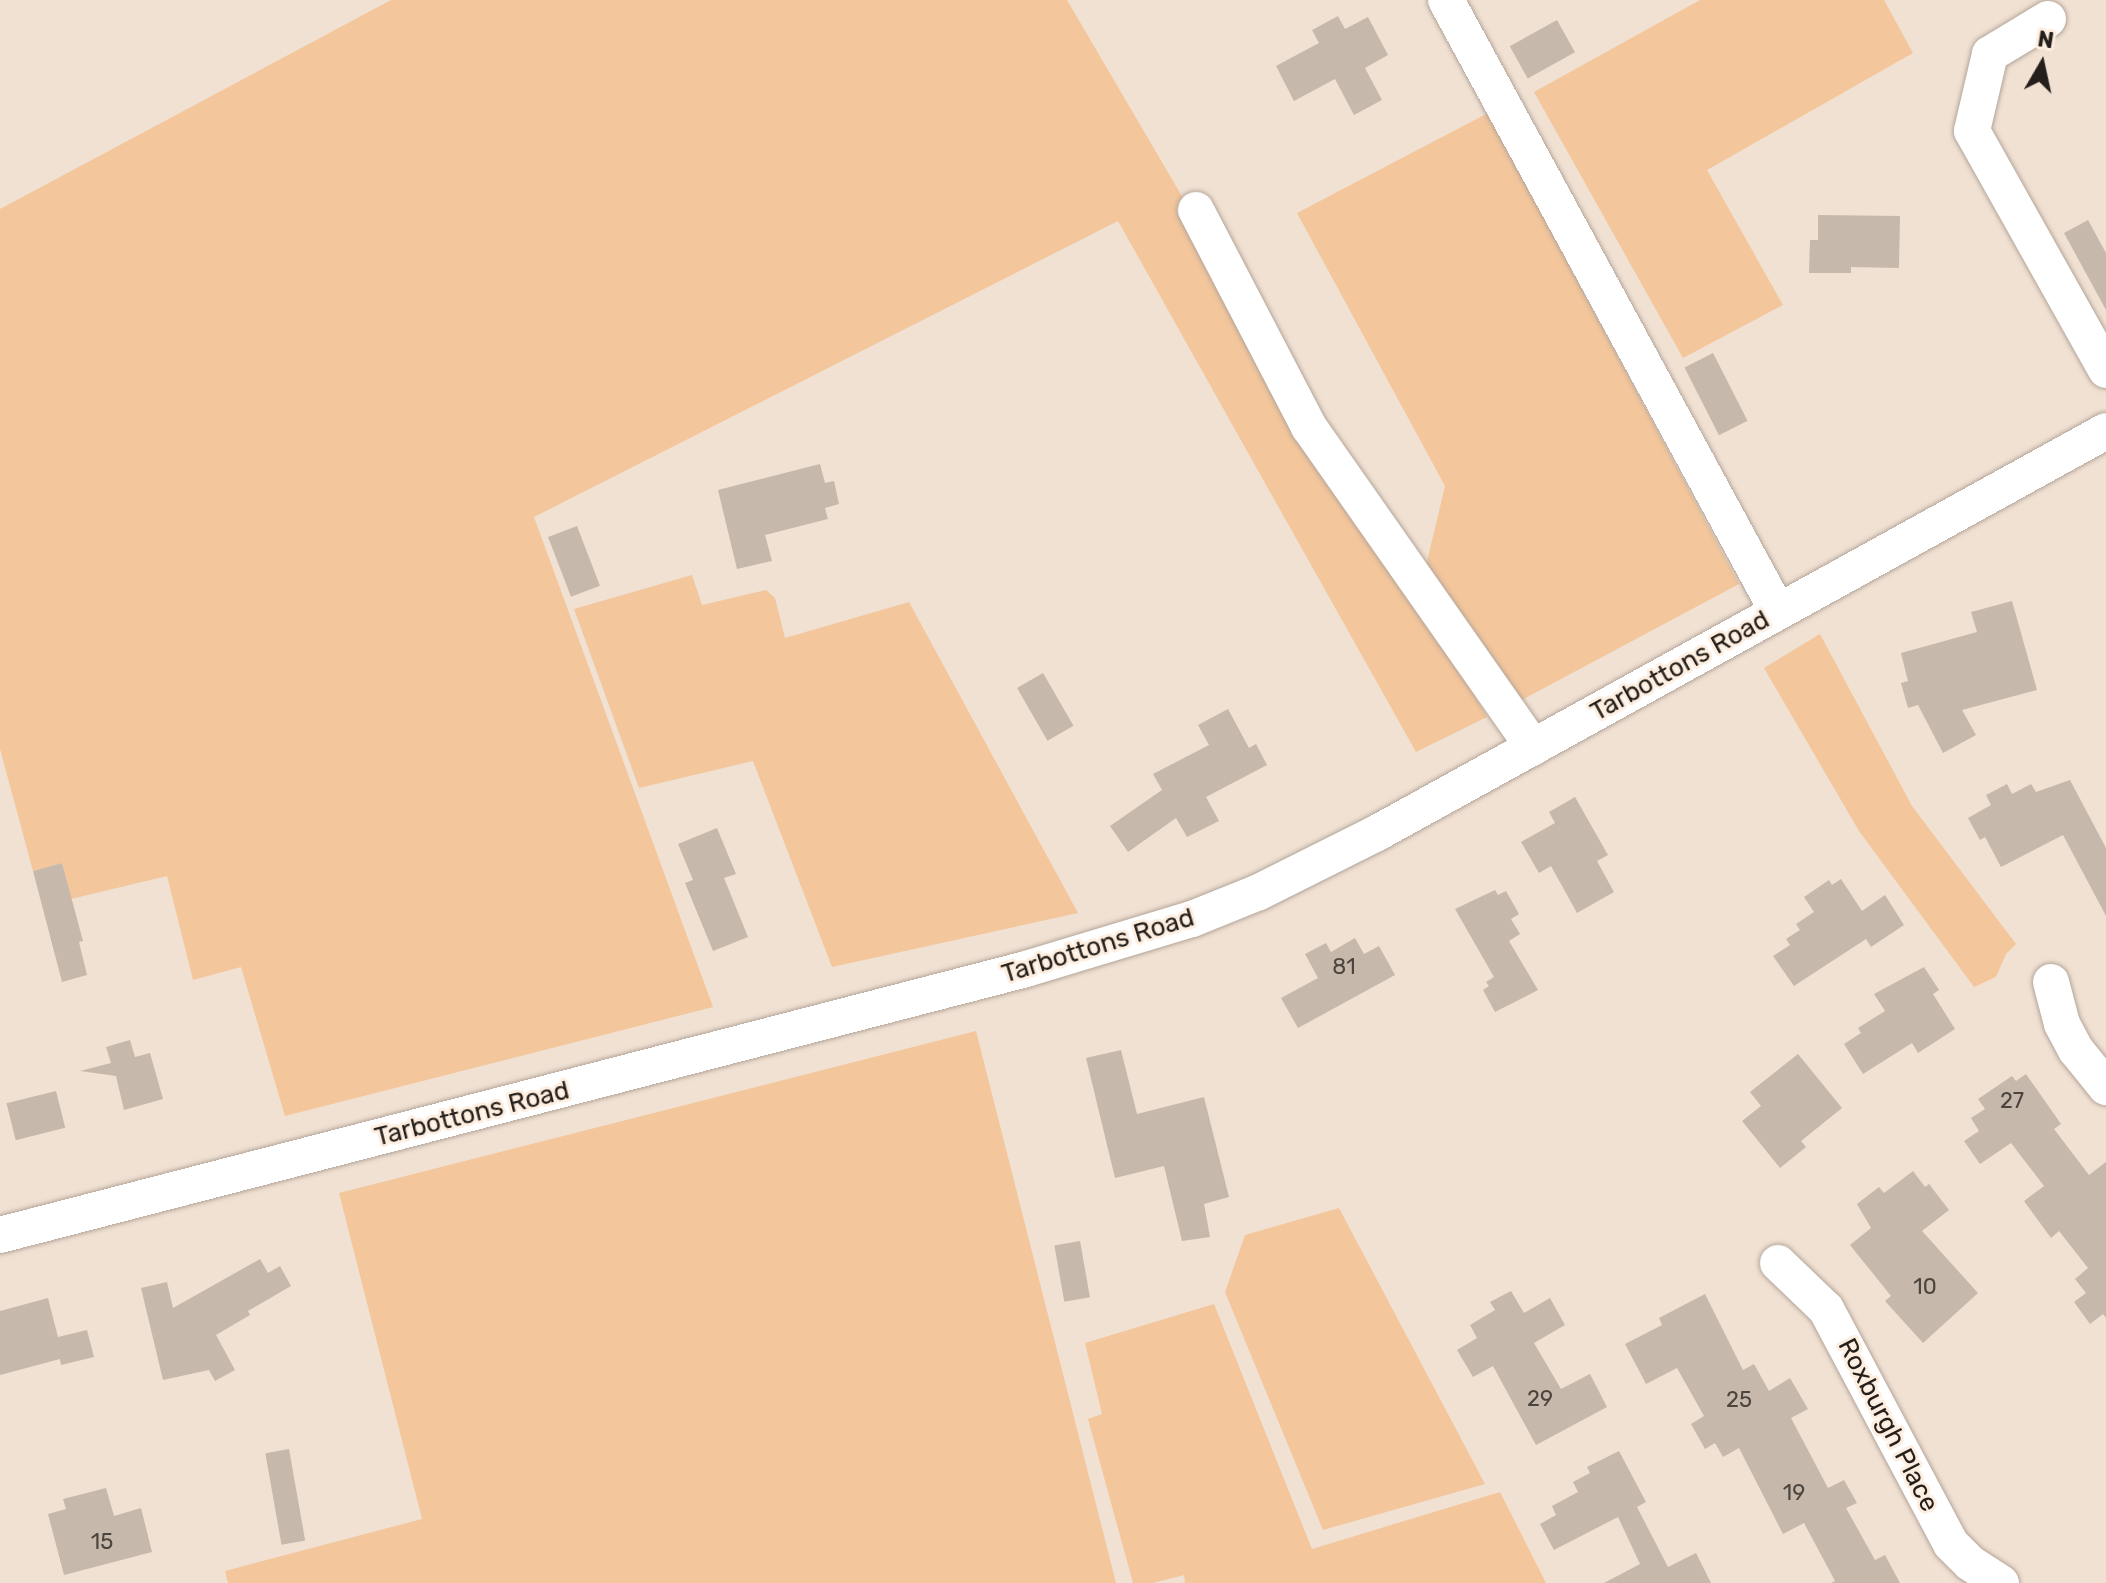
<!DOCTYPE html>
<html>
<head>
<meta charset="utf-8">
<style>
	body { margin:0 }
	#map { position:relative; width:2106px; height:1583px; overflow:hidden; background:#f0e1d3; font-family:Rubik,sans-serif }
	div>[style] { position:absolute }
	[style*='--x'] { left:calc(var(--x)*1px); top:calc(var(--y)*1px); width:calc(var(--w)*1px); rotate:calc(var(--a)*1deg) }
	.green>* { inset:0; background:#f3c69c }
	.building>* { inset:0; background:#c6b8ab; transform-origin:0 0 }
	.roads { filter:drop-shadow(0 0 2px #b4a599) drop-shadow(0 0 2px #b4a599) }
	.minor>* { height:36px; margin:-18px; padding:0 18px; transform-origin:18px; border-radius:18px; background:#fff }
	span { translate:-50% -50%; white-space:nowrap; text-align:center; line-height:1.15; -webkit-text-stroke:6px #fdeee0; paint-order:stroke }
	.number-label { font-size:22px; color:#4c453e }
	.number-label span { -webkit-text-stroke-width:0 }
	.street-label { font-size:26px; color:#241f1a }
	.north { position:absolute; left:2002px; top:24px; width:80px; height:80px; -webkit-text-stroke:6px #fdeee0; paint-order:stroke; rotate:9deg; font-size:22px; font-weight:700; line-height:32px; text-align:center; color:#241f1a }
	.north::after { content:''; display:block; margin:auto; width:28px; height:36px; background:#241f1a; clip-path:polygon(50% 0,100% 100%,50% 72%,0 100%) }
</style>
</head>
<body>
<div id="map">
	<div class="green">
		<div style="clip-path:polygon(391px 0,1067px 0,1487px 717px,1416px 752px,1118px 221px,534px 517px,713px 1007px,285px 1116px,241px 967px,193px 980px,167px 876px,71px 899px,62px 863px,33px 871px,0 749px,0 209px)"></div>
		<div style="clip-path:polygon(1700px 0,1884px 0,1913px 53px,1707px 170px,1783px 305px,1683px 358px,1534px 92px)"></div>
		<div style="clip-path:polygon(1488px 113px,1739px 584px,1518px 702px,1425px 570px,1445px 486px,1297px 213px)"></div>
		<div style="clip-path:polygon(692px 575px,702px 605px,766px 590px,775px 598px,785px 638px,909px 602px,1078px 913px,832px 967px,753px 761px,639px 788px,574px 609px)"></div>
		<div style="clip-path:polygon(1820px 634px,1912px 806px,2016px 944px,2006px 954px,1996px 977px,1974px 987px,1859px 831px,1764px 668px)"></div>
		<div style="clip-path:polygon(976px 1031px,1116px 1583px,228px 1583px,225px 1571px,422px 1519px,339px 1193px)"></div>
		<div style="clip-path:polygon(1339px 1208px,1485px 1484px,1323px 1530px,1225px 1292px,1245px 1235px)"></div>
		<div style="clip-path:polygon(1214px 1304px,1312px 1549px,1500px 1492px,1546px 1583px,1185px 1583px,1184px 1575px,1153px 1583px,1133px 1583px,1088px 1419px,1102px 1414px,1085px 1343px)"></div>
	</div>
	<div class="building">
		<div style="clip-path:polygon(1338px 16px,1345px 29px,1368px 17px,1388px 55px,1365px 68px,1382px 100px,1354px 115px,1335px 79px,1294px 101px,1276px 66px,1319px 43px,1312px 30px)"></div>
		<div style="left:1557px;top:20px;width:37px;height:54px;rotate:61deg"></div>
		<div style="clip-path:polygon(1818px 215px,1900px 216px,1899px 268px,1851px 267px,1851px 273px,1809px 273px,1810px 240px,1818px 240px)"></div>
		<div style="clip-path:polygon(2088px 220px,2106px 253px,2106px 310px,2064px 233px)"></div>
		<div style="left:1713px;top:353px;width:76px;height:32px;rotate:63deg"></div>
		<div style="clip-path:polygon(820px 464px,825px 483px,834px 481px,839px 504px,825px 508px,828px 519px,765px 535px,772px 561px,737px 569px,718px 490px)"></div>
		<div style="left:577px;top:526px;width:64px;height:31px;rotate:69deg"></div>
		<div style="clip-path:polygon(2012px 601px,2037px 690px,1962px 710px,1976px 735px,1943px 753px,1918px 705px,1908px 708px,1901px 683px,1908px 681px,1901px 653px,1977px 632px,1971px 612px)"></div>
		<div style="left:1043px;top:673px;width:61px;height:30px;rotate:60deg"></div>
		<div style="clip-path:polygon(1228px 709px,1249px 748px,1256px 744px,1267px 765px,1206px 797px,1219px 821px,1187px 837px,1176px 818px,1128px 852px,1110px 826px,1162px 790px,1153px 774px,1209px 745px,1198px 725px)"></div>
		<div style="clip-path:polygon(2070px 780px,2106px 848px,2106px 916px,2063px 835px,2001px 867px,1985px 837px,1980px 840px,1968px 818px,1991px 805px,1986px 795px,2007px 784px,2012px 794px,2031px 784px,2036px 792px)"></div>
		<div style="clip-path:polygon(1575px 797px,1608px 855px,1597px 861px,1614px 892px,1577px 913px,1551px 866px,1539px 873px,1521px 842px,1555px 823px,1549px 812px)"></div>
		<div style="clip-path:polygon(717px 828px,736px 874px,724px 878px,748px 937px,713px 951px,685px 883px,693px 880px,678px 844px)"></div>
		<div style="clip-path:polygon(62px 863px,83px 941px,79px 942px,87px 975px,62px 982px,33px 871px)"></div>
		<div style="clip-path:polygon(1841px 879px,1862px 911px,1885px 895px,1904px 925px,1871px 947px,1866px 939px,1794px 986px,1773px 956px,1790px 945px,1786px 939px,1800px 930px,1796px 924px,1814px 912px,1804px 897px,1829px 880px,1832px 885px)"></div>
		<div style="clip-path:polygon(1495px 890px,1498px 895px,1506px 891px,1519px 914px,1511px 919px,1520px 934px,1509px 941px,1538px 990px,1495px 1012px,1483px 990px,1489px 986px,1486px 982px,1494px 977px,1455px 909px)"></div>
		<div style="clip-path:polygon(1355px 938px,1364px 954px,1379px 946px,1395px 975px,1298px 1028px,1281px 998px,1318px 978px,1305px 954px,1326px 943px,1331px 952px)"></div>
		<div style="clip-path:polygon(1924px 967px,1939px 990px,1933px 994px,1955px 1029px,1918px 1053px,1912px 1043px,1863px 1074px,1844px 1044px,1861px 1033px,1858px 1028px,1885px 1011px,1874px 994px)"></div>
		<div style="clip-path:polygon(130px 1040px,135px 1057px,150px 1053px,163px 1099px,124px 1110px,116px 1076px,80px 1071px,111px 1063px,106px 1047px)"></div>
		<div style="clip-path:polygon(1121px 1050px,1137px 1114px,1204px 1097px,1229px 1197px,1204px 1204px,1210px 1237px,1182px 1241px,1164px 1166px,1115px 1178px,1086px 1058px)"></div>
		<div style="clip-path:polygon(1798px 1054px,1842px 1108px,1801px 1141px,1806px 1147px,1780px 1168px,1742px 1121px,1761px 1106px,1750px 1092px)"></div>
		<div style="clip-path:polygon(2026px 1074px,2061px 1124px,2054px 1129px,2089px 1175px,2106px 1162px,2106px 1318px,2103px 1314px,2090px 1324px,2074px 1302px,2086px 1293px,2075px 1279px,2088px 1268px,2059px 1231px,2051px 1238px,2024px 1201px,2044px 1186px,2011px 1143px,1980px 1164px,1964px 1141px,1979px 1131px,1971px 1118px,1985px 1109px,1978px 1099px,2012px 1076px,2016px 1081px)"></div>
		<div style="left:56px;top:1091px;width:38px;height:51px;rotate:76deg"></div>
		<div style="clip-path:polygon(1913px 1171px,1925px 1187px,1929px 1184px,1949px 1210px,1922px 1231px,1978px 1293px,1923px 1343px,1885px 1301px,1891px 1296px,1850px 1245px,1871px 1228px,1857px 1204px,1879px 1187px,1884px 1193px)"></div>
		<div style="left:1080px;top:1241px;width:57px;height:26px;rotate:80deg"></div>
		<div style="clip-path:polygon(260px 1259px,268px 1273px,280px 1266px,291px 1286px,248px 1311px,250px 1315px,216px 1335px,235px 1370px,215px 1381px,209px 1370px,163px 1380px,141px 1288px,167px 1282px,173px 1308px)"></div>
		<div style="clip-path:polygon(1511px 1291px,1524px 1313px,1550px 1298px,1565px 1325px,1534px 1343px,1561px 1389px,1590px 1374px,1607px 1407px,1536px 1445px,1493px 1366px,1473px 1377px,1457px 1350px,1477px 1338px,1470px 1325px,1495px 1310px,1490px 1302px)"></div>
		<div style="clip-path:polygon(1705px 1294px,1743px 1370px,1754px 1364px,1769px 1391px,1790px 1378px,1808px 1409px,1791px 1418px,1828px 1488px,1844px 1480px,1857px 1503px,1846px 1508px,1875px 1560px,1885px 1555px,1900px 1583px,1831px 1583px,1835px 1581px,1804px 1523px,1783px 1534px,1739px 1448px,1723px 1457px,1715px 1443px,1705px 1449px,1691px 1424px,1704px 1416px,1677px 1368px,1646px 1384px,1625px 1344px,1662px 1325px,1659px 1318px)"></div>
		<div style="clip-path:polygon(48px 1298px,58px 1337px,87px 1330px,94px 1357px,61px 1365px,60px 1359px,0 1375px,0 1311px)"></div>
		<div style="left:289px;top:1449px;width:93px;height:24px;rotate:80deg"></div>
		<div style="clip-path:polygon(1619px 1451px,1646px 1502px,1637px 1507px,1668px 1567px,1696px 1553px,1711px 1583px,1604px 1583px,1640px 1564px,1618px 1517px,1554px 1550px,1540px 1524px,1556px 1515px,1552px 1506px,1578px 1492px,1573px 1482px,1590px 1473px,1587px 1467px)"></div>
		<div style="clip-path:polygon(106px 1488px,114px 1516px,141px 1508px,152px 1552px,64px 1575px,48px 1514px,66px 1509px,63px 1499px)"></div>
	</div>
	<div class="roads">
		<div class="minor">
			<div style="--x:1446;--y:0;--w:696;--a:61.52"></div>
			<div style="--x:2048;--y:19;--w:68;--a:148.9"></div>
			<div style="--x:1990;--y:54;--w:79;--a:103.2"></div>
			<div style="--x:1972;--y:131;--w:274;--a:60.7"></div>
			<div style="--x:1196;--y:210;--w:245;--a:62.5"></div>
			<div style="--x:1309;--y:427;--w:391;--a:55"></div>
			<div style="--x:2051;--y:982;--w:43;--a:75.3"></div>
			<div style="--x:2062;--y:1024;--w:30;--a:62"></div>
			<div style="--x:2076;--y:1050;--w:48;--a:51"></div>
			<div style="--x:0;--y:1235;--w:1060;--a:-14.53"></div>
			<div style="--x:1026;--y:969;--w:173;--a:-16.8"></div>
			<div style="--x:1192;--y:919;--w:72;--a:-21.9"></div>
			<div style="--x:1259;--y:892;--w:132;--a:-26.6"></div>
			<div style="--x:1377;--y:833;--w:832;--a:-28.87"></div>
			<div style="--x:1778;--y:1263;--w:66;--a:43.8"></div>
			<div style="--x:1826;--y:1309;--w:266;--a:62"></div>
			<div style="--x:1951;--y:1544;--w:27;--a:45"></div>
			<div style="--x:1970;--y:1563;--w:37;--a:33"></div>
		</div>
	</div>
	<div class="number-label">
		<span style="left:1344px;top:967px">81</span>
		<span style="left:2012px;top:1101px">27</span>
		<span style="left:1925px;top:1287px">10</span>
		<span style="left:1540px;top:1399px">29</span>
		<span style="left:1739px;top:1400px">25</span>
		<span style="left:1794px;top:1493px">19</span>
		<span style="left:102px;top:1542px">15</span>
	</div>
	<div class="street-label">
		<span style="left:1680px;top:666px;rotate:-29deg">Tarbottons Road</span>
		<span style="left:1098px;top:946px;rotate:-17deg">Tarbottons Road</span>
		<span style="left:472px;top:1114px;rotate:-14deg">Tarbottons Road</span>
		<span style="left:1888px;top:1425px;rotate:63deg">Roxburgh Place</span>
	</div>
	<div class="north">N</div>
</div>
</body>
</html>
